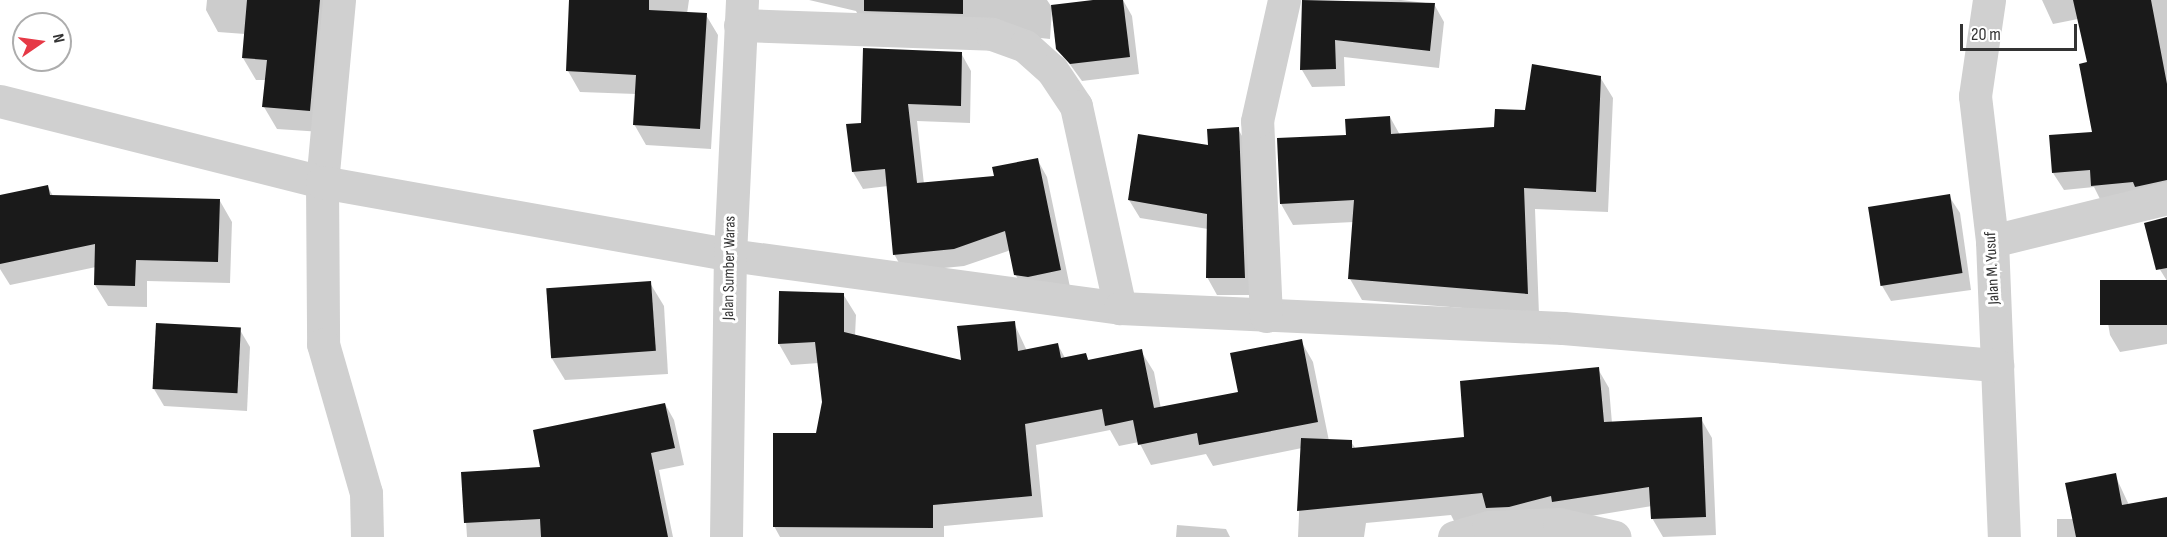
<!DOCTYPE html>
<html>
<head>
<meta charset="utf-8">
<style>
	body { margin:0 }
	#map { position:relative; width:2167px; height:537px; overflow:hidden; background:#fff; font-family:"Sofia Sans Condensed",sans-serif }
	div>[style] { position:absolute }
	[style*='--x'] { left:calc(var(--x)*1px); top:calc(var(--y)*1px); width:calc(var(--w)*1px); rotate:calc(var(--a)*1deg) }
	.shadow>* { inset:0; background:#0003 }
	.building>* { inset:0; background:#1a1a1a; transform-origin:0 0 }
	.street>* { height:33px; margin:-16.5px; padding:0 16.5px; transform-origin:16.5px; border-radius:16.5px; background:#d0d0d0 }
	span { translate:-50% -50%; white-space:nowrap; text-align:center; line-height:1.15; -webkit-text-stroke:6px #fff; paint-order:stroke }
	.street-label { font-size:16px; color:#333 }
	.north { position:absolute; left:12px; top:12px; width:60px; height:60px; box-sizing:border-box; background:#fff; border:2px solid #adadad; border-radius:50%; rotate:77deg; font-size:16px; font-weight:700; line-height:24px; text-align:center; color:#333 }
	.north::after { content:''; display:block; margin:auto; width:21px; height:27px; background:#e63946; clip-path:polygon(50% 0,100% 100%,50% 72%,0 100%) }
	.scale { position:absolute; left:1960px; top:24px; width:117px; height:27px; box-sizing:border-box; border:3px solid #333; border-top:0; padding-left:8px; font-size:18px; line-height:21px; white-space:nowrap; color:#333; -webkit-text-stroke:4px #fff; paint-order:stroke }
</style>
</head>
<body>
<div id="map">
	<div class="shadow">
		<div style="clip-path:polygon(207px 0,333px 0,322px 132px,277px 129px,264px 107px,267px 80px,256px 80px,243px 58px,245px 34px,218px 32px,206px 10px)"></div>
		<div style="clip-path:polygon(571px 0,689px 0,687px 14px,706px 15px,718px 35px,711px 149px,646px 145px,634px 124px,636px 94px,580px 92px,568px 71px)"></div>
		<div style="clip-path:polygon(809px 0,1047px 0,1051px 6px,1123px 0,1132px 16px,1139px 74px,1082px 81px,1058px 48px,1052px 9px,1050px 39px,860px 19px,856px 11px)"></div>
		<div style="clip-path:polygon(1401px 0,1434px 4px,1444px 22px,1439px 68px,1344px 57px,1345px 86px,1312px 87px,1302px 70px,1304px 2px)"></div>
		<div style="clip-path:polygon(2042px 0,2167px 0,2167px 200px,2102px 203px,2094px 187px,2064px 190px,2053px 173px,2094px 133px,2089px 63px,2078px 19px,2053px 24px)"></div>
		<div style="clip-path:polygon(961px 53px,971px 71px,970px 123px,917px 121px,924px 184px,996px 177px,1037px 159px,1047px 177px,1070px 287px,1026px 292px,1015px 274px,1011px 250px,964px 266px,904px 272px,894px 254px,888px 186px,863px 189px,853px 172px,862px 124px)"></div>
		<div style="clip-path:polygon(1600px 77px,1613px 98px,1608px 212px,1535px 209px,1539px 314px,1362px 300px,1350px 279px,1354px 222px,1293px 225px,1281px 204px,1348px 136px,1390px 117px,1400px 135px,1495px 129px)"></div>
		<div style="clip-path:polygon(1238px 129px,1248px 146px,1255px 295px,1217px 295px,1207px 277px,1208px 229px,1140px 218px,1129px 200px)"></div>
		<div style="clip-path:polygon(48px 187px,53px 196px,220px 201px,232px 222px,230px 283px,147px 281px,147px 307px,108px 306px,95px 285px,96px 267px,10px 285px,0 269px,0 197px)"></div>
		<div style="clip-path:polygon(1949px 196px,1960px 213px,1971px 290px,1891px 301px,1881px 284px)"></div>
		<div style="clip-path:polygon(2167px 217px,2167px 344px,2120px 352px,2110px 335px,2103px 293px,2167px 281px,2156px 263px)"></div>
		<div style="clip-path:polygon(650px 283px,664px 306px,668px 374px,565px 380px,551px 357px)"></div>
		<div style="clip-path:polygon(843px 294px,856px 315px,855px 336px,962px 362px,1014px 323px,1027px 351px,1058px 345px,1065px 358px,1086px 354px,1089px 361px,1141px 351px,1154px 372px,1161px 409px,1240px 393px,1301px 341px,1313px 362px,1329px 441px,1351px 442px,1356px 449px,1466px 439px,1598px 369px,1609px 388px,1612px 423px,1701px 419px,1712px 438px,1716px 535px,1663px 537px,1652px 518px,1652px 506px,1462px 537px,1451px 515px,1366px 523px,1364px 537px,1298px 537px,1302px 448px,1213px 466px,1206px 454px,1151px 465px,1139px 442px,1119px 446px,1110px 430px,1036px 445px,1043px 517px,944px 526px,944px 537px,780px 537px,774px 526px,817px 435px,824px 402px,819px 363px,791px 365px,779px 344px)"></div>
		<div style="clip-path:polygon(240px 330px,250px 347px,247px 411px,164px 406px,154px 389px)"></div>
		<div style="clip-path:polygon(665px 404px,674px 420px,684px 465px,659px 470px,673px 537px,467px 537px,463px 473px,542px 468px)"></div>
		<div style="clip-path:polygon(2115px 475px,2129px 505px,2167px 498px,2167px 537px,2057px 537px,2057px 519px,2074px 519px)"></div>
		<div style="clip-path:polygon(1177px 525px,1226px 529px,1230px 537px,1176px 537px)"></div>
	</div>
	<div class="building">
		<div style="clip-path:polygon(247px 0,320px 0,310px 111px,262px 107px,267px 60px,242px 58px)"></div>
		<div style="clip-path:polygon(569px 0,649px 0,649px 10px,707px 13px,700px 129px,633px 125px,636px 75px,566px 71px)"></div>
		<div style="clip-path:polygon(864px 0,963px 0,963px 14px,864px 11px)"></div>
		<div style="clip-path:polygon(1093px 0,1123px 0,1130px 57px,1070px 64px,1056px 49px,1051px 5px)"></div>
		<div style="clip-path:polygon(1302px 0,1435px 3px,1430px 51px,1335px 40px,1336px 69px,1300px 70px)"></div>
		<div style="clip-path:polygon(2073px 0,2151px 0,2167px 84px,2167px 180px,2135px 187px,2133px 182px,2091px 186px,2090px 170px,2052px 173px,2049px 135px,2092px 132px,2079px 64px,2087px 62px)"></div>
		<div style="clip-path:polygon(863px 48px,962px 52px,961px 106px,908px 104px,917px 183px,994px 176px,992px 167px,1038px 158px,1061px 270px,1028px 277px,1014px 275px,1005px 231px,954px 249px,893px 255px,885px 169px,852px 172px,846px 124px,861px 123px)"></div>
		<div style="clip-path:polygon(1532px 64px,1601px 76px,1596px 192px,1524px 188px,1528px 294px,1348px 279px,1354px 200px,1280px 204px,1277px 138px,1346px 135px,1345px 119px,1390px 116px,1391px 134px,1494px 127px,1495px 109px,1525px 110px)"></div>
		<div style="clip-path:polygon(1239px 127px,1245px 278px,1206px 278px,1207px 214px,1128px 200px,1138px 134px,1208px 145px,1207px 129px)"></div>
		<div style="clip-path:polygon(48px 185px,50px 195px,220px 199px,218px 262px,136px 260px,135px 286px,94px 285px,95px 244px,0 264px,0 195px)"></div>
		<div style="left:1950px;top:194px;width:80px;height:83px;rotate:81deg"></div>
		<div style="clip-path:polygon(2167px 217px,2167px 268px,2156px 270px,2144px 223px)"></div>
		<div style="left:2167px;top:280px;width:45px;height:67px;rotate:90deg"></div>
		<div style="left:651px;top:281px;width:70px;height:105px;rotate:86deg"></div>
		<div style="clip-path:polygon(779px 291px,844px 293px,844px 332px,961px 360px,957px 326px,1015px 321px,1018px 351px,1058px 343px,1061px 358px,1086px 353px,1088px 360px,1142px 349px,1154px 408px,1238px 392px,1230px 353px,1302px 339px,1318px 422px,1199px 445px,1197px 433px,1138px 445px,1133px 420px,1105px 426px,1102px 409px,1025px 424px,1032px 496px,933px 505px,933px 528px,773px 527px,773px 433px,816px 433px,822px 402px,815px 342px,778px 344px)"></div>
		<div style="left:156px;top:323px;width:85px;height:66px;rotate:3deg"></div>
		<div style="clip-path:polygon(1599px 367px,1604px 422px,1702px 417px,1706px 517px,1651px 519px,1649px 487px,1552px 502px,1551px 496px,1509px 507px,1486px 508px,1482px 493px,1297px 511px,1301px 438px,1352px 440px,1352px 448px,1464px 437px,1460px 381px)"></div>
		<div style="clip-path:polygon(665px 403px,675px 448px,651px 453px,668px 537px,541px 537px,540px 519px,464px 523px,461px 472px,540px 467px,533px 430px)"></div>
		<div style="clip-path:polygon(2116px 473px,2122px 505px,2167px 497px,2167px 537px,2076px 537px,2065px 483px)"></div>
	</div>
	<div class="street">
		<div style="--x:339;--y:0;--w:183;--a:95.3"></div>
		<div style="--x:322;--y:182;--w:162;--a:89.6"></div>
		<div style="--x:323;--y:344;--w:155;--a:73.9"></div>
		<div style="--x:366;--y:493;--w:44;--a:88.7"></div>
		<div style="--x:1989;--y:0;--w:97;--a:98.3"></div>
		<div style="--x:1975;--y:96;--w:146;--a:83.3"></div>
		<div style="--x:1992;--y:241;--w:296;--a:87.7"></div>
		<div style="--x:740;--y:25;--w:252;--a:2"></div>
		<div style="--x:992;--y:34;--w:35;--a:20"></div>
		<div style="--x:1025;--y:46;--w:36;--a:42"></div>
		<div style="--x:1052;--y:70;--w:43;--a:56.3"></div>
		<div style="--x:1076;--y:106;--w:207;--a:77.7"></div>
		<div style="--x:0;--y:101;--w:332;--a:14.1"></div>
		<div style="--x:322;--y:182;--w:414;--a:10.1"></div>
		<div style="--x:730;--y:255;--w:394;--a:7.7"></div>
		<div style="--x:1120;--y:308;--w:443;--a:2.6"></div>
		<div style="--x:1563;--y:328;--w:436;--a:4.9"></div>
		<div style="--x:1992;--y:241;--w:180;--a:-13.8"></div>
		<div style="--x:1266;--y:316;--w:195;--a:-92.6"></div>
		<div style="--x:1257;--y:121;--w:124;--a:-77.4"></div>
		<div style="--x:726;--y:537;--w:282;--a:-89.2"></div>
		<div style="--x:730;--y:255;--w:255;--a:-87.3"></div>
		<div style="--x:1454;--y:537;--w:35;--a:-16"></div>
		<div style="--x:1488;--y:527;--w:71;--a:-2.4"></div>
		<div style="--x:1559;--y:524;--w:57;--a:13.1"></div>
	</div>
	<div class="street-label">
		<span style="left:730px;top:268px;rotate:-89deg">Jalan Sumber Waras</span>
		<span style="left:1993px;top:268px;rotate:-93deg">Jalan M. Yusuf</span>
	</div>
	<div class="north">N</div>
	<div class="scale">20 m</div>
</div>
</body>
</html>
